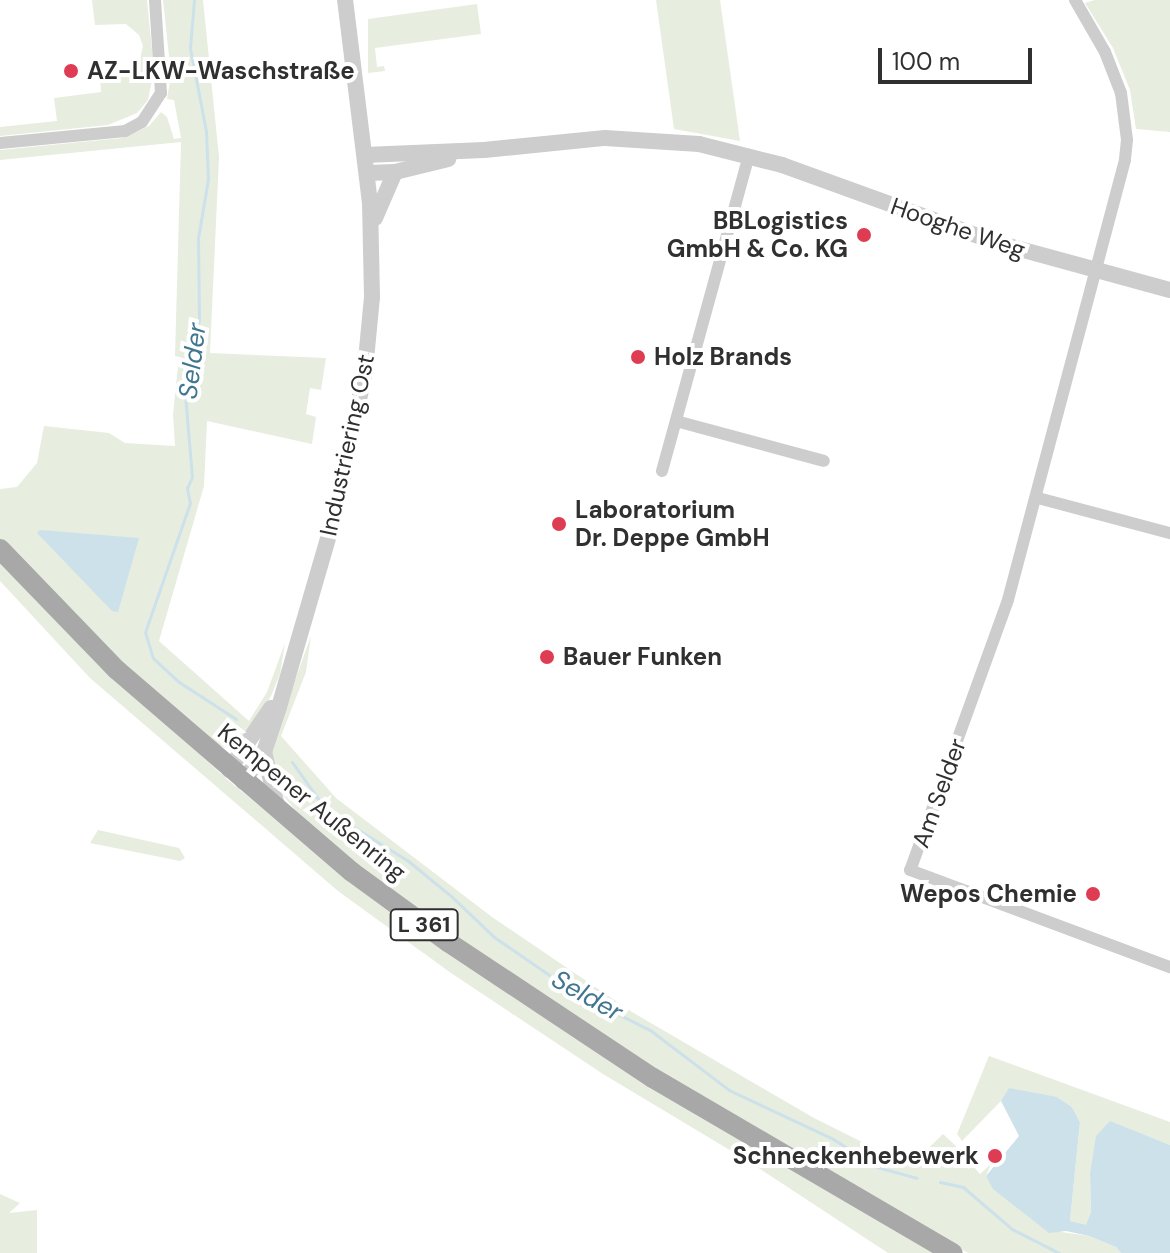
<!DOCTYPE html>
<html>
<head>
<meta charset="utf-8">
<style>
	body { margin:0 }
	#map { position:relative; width:1170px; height:1253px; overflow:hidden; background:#fff; font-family:"DM Sans",sans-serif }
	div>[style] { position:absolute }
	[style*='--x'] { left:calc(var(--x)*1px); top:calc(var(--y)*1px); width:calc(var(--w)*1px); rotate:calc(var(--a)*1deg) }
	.green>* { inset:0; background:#e7eddf }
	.water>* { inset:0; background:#cde1eb }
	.stream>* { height:3px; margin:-1.5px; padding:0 1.5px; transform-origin:1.5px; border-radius:1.5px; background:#cde1eb }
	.minor>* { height:12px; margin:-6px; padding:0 6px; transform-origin:6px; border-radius:6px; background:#cdcdcd }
	.tertiary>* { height:16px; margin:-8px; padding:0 8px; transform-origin:8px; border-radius:8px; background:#cdcdcd }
	.primary>* { height:20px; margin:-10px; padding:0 10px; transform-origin:10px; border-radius:10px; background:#a8a8a8 }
	.dots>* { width:22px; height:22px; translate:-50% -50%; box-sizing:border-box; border:4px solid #fff; border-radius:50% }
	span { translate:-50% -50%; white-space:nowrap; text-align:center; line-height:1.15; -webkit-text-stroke:8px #fff; paint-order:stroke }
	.shield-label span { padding:2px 6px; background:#fff; border:2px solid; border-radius:6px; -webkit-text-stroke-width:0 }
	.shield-label { font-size:22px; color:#303030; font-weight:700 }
	.poi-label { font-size:24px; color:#303030; font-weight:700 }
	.left { translate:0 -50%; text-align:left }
	.right { translate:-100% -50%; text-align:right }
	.street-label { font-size:24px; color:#303030 }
	.water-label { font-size:26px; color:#417690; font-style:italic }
	.scale { position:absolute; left:878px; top:48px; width:154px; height:36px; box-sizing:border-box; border:4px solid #303030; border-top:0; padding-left:10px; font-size:24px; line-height:28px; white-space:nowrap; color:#303030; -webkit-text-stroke:6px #fff; paint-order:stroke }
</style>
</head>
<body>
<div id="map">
	<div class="green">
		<div style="clip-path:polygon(92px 0,147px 0,154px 70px,148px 100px,137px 113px,108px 125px,0 136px,0 127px,57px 121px,54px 98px,101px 92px,100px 79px,121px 77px,139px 64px,143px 46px,139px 35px,126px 24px,95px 25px)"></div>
		<div style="clip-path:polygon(163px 0,203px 0,219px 157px,210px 353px,326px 358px,321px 390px,310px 388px,306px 414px,316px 417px,312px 444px,207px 421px,204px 486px,159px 641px,249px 721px,267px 692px,285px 643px,280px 674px,271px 696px,251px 728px,233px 746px,225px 748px,211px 742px,154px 693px,0 540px,0 489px,17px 487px,37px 463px,44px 426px,109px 433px,125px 443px,175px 446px,173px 414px,179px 357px,175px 356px,181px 142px,0 160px,0 150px,122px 138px,149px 126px,161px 112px,167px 117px,174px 139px,181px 138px,174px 100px,167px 99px,171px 75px)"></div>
		<div style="clip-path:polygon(656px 0,720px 0,740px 141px,674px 129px)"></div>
		<div style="clip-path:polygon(1095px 0,1170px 0,1170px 132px,1136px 129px,1130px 90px,1113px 48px,1085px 3px)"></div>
		<div style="clip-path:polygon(477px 4px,481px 34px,375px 48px,377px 67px,384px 66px,385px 71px,368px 73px,368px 19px)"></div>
		<div style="clip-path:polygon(0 558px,100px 663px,229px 781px,315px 851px,941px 1253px,888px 1253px,748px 1161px,603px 1074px,451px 973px,338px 891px,90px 678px,0 581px)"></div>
		<div style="clip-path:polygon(311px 636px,306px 672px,281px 736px,336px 798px,492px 917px,632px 1012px,814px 1118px,910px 1166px,943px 1134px,960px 1150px,954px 1156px,959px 1162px,970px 1162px,980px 1174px,991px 1164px,986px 1176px,1061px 1232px,1089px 1236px,1116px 1247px,1121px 1253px,968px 1253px,728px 1117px,483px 960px,322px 843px,279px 790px,269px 753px)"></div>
		<div style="clip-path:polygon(98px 830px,179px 848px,185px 858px,180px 861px,90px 843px)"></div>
		<div style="clip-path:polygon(989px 1056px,1170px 1122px,1170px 1145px,1111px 1122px,1090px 1174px,1091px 1212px,1086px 1226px,1070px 1221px,1080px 1122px,1072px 1107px,1057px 1097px,1031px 1095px,1001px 1101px,962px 1141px,957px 1134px)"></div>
		<div style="clip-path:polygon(0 1194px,20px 1203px,9px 1213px,37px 1210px,37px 1253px,0 1253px)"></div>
	</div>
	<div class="water">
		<div style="clip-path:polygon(40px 530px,139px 538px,118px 612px,112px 611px,37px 533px)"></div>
		<div style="clip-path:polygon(1009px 1088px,1057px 1097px,1072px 1107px,1080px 1122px,1070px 1221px,1086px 1225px,1091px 1212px,1090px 1174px,1096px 1136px,1110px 1121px,1170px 1145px,1170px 1253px,1121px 1253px,1116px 1247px,1089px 1236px,1066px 1231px,1049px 1233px,993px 1189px,986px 1176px,1019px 1136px,1001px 1101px)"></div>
	</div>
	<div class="stream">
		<div style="--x:194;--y:0;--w:48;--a:94.8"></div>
		<div style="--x:190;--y:48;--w:85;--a:79.1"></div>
		<div style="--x:206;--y:131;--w:48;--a:87.6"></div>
		<div style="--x:208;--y:179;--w:60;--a:99.6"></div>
		<div style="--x:198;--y:238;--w:81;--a:89.3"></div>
		<div style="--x:199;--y:319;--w:76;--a:100.6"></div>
		<div style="--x:185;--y:394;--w:83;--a:85.2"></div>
		<div style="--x:192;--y:477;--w:12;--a:114"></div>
		<div style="--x:187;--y:488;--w:15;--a:79"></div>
		<div style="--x:190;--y:503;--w:137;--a:109.2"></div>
		<div style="--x:145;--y:632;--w:27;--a:73"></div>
		<div style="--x:153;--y:658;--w:35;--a:43"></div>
		<div style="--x:179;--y:682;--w:68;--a:33"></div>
		<div style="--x:292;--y:762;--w:59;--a:54.7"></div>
		<div style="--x:326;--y:810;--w:95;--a:31.7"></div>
		<div style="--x:407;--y:860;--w:57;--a:39.3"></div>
		<div style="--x:451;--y:896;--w:59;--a:43.6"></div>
		<div style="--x:494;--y:937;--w:97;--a:34.5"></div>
		<div style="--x:574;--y:992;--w:85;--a:26.6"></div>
		<div style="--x:650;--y:1030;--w:99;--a:37.2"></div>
		<div style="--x:729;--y:1090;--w:115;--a:25.2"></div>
		<div style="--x:833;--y:1139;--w:52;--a:32.5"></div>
		<div style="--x:877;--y:1167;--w:41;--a:15.4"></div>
		<div style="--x:940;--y:1182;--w:24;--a:12"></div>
		<div style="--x:963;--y:1187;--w:65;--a:40.6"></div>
		<div style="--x:1012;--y:1229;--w:53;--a:27.1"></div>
	</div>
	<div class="minor">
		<div style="--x:1075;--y:0;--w:60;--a:60"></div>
		<div style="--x:1105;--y:52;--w:44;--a:68.7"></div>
		<div style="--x:1121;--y:93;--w:47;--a:82.7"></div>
		<div style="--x:1127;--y:140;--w:20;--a:96"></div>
		<div style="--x:1125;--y:160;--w:455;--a:104.9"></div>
		<div style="--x:1008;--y:600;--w:287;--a:109.9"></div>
		<div style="--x:910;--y:870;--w:278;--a:20.5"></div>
		<div style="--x:0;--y:143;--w:126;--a:-5.5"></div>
		<div style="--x:125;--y:131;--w:19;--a:-28"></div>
		<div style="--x:142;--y:122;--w:35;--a:-57"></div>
		<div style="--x:161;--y:93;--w:93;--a:-93.7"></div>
		<div style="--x:676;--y:421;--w:153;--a:15.1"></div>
		<div style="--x:662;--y:471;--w:328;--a:-74.6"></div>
		<div style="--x:1038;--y:498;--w:137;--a:14.9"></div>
	</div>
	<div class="tertiary">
		<div style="--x:365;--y:155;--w:119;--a:-2.4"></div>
		<div style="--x:484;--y:150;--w:122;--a:-5.7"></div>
		<div style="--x:605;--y:138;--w:94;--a:3.7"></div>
		<div style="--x:699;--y:144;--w:86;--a:14.2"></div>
		<div style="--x:782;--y:165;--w:230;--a:19.9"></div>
		<div style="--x:998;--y:243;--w:178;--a:15.3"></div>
		<div style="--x:367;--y:173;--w:28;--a:-2"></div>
		<div style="--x:395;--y:172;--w:55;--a:-13.8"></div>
		<div style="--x:375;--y:218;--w:50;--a:-66.5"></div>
		<div style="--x:264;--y:752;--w:60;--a:76.4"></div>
		<div style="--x:229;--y:770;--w:75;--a:-55.9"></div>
		<div style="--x:243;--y:782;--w:37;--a:-55"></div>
		<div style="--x:264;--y:752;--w:47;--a:-71.6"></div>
		<div style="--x:279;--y:707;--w:208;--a:-73.8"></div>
		<div style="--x:337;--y:507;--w:140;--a:-78.4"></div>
		<div style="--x:365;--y:370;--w:73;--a:-84.5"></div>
		<div style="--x:372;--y:297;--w:94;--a:-91.2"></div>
		<div style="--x:370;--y:203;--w:205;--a:-97"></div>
	</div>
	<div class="primary">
		<div style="--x:0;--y:549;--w:168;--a:46"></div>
		<div style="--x:117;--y:670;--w:310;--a:40.7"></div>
		<div style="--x:352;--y:872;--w:119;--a:36.1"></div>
		<div style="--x:448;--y:942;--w:246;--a:33.6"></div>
		<div style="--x:653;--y:1078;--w:347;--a:30.3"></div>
	</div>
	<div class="dots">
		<div style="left:71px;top:71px;background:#dd3c53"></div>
		<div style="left:864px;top:235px;background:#dd3c53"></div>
		<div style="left:638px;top:357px;background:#dd3c53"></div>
		<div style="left:559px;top:524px;background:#dd3c53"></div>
		<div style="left:547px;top:657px;background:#dd3c53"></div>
		<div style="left:1093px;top:894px;background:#dd3c53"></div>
		<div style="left:995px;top:1156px;background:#dd3c53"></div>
	</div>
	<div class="shield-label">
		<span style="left:424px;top:925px">L 361</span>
	</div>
	<div class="poi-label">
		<span class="left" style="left:87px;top:71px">AZ-LKW-Waschstraße</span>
		<span class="right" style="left:848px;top:235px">BBLogistics<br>GmbH &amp; Co. KG</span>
		<span class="left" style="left:654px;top:357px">Holz Brands</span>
		<span class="left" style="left:575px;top:524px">Laboratorium<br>Dr. Deppe GmbH</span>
		<span class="left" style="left:563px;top:657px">Bauer Funken</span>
		<span class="right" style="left:1077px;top:894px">Wepos Chemie</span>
		<span class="right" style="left:979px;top:1156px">Schneckenhebewerk</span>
	</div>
	<div class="street-label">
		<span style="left:958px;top:228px;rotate:19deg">Hooghe Weg</span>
		<span style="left:347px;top:445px;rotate:-78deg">Industriering Ost</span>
		<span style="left:939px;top:793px;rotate:-70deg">Am Selder</span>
		<span style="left:312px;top:802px;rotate:39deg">Kempener Außenring</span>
	</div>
	<div class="water-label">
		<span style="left:193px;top:361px;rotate:-83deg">Selder</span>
		<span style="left:587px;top:996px;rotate:29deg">Selder</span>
	</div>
	<div class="scale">100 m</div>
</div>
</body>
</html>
